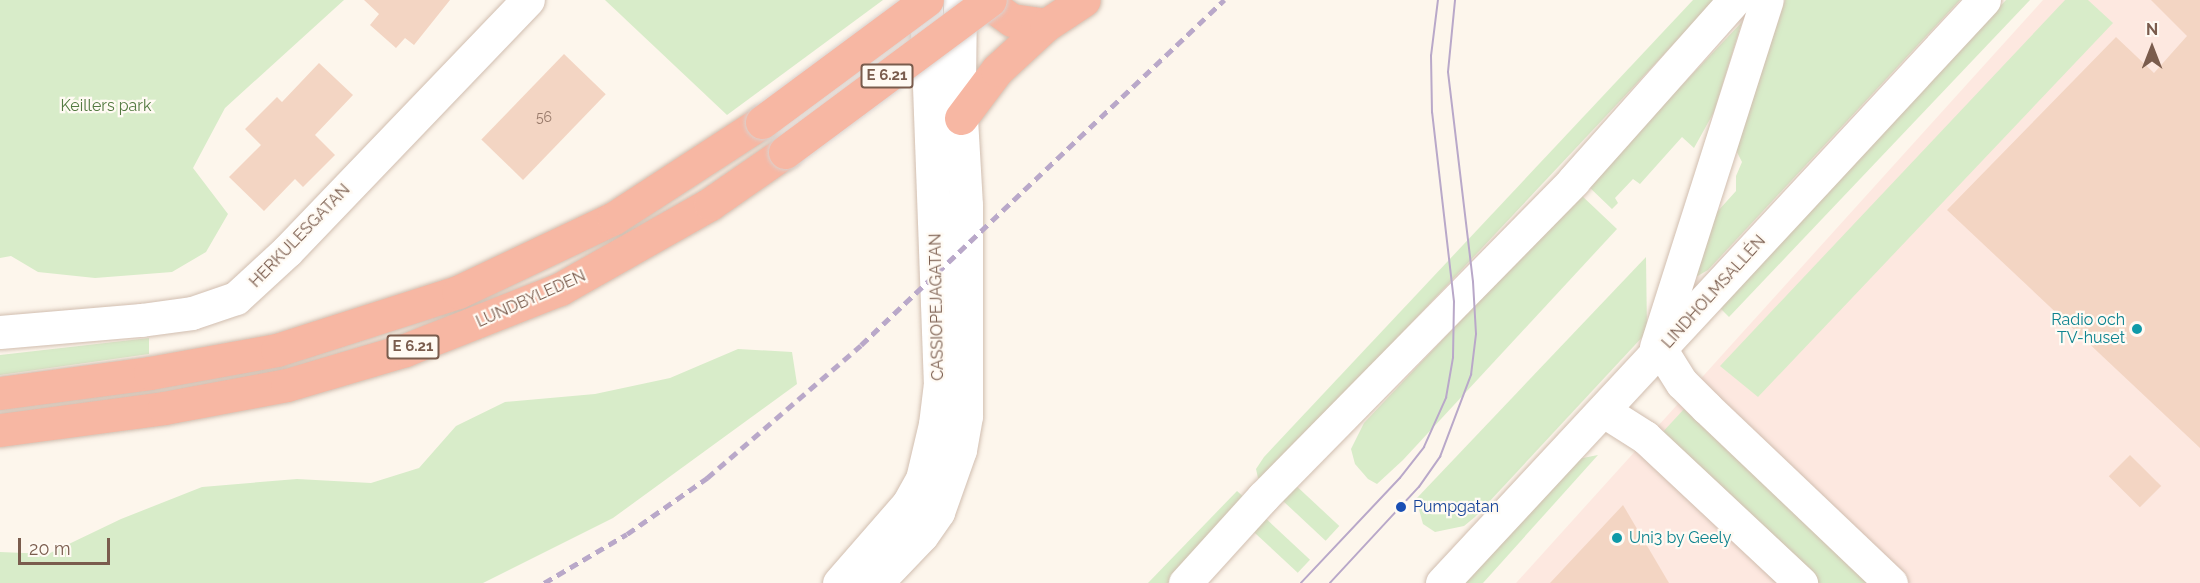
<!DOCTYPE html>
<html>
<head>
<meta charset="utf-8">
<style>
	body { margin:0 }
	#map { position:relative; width:2200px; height:583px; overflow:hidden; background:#fdf6ec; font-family:Raleway,sans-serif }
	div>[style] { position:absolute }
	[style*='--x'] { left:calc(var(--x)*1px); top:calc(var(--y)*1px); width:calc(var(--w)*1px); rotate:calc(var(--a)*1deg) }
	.commercial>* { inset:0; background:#fde8e0 }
	.green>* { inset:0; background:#d8ecc9; transform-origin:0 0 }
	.building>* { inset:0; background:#f3d5c3; transform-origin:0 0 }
	.roads { filter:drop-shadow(0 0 2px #d1beb0) drop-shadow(0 0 2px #d1beb0) }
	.minor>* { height:33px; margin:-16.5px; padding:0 16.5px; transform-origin:16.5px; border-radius:16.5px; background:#fff }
	.highway>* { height:33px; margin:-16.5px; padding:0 16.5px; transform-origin:16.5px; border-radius:16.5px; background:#f7b7a3 }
	.tram>* { height:1.5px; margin:-0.75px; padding:0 0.75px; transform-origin:0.75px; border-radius:0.75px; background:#b9a8c9 }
	.rail>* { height:4.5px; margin-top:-2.25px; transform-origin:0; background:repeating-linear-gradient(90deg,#b9a8c9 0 9px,transparent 0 15px) }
	.bridges { filter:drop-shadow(0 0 2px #dad1cd) drop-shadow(0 0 2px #dad1cd) }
	.highway-bridge>* { height:33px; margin:-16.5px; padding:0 16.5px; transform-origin:16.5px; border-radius:16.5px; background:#f7b7a3 }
	.dots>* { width:16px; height:16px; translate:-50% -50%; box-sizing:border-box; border:3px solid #fffaf3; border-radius:50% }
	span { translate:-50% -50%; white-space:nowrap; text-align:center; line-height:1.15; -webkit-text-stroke:4.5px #fffaf3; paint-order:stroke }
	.number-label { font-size:14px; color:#987a6a }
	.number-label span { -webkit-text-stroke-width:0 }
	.shield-label span { padding:2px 4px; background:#fffaf3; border:2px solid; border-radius:4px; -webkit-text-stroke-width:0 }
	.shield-label { font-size:15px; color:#7a5c4d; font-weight:700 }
	.park-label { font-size:16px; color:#537a41 }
	.street-label { font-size:16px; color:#7a5c4d }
	.culture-label { font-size:16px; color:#0d838f }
	.right { translate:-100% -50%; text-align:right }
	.left { translate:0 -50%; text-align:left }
	.transit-label { font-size:16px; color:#164399 }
	.north { position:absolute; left:2122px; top:18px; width:60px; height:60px; -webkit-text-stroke:4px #fffaf3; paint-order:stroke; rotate:0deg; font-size:16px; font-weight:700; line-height:24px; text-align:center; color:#7a5c4d }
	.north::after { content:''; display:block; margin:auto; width:21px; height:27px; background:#7a5c4d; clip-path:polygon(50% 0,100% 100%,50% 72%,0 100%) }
	.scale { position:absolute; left:18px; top:538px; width:92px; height:27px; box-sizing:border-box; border:3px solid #7a5c4d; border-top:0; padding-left:8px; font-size:18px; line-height:21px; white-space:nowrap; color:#7a5c4d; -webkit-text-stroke:4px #fffaf3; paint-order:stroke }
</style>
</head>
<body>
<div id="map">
	<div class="commercial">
		<div style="clip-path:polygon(2043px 0,2200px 0,2200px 583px,1516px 583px)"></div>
	</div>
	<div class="green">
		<div style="clip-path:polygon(0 0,344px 0,225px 108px,193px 168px,228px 214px,206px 252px,172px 272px,95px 278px,38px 272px,11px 256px,0 258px)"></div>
		<div style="clip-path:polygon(605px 0,883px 0,727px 115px)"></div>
		<div style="clip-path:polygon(1693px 0,1715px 0,1264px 480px,1258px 478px,1256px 469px,1264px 457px)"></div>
		<div style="clip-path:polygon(1785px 0,1960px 0,1708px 270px,1689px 281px,1713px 209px,1717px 212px,1736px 191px,1736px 176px,1742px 162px,1736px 150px)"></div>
		<div style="clip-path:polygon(2006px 0,2030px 0,1729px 317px,1719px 307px)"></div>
		<div style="clip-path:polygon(2065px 0,2088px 0,2113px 23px,1758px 397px,1720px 366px)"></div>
		<div style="clip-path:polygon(1742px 22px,1714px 112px,1694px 148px,1682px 137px,1640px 184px,1633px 179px,1615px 198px,1618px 203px,1612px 209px,1587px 185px)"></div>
		<div style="clip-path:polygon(1580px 194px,1617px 229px,1403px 460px,1377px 484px,1368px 479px,1355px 464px,1351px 449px,1364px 423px)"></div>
		<div style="clip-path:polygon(1646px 257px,1647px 332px,1475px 517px,1464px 526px,1435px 532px,1423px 524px,1416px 499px)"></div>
		<div style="clip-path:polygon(149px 338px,149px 354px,0 375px,0 355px)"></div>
		<div style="clip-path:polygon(738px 349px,792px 352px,797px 384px,613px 518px,483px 583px,0 583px,0 552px,48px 554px,121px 519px,202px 487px,297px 479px,371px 483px,419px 468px,456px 426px,505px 402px,595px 394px,670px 378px)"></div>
		<div style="clip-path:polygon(1684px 409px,1869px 583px,1818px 583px,1660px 435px)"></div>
		<div style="clip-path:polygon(1598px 455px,1483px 583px,1458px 583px,1578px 459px)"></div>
		<div style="left:1291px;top:481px;width:66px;height:20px;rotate:43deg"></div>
		<div style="clip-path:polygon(1237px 491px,1247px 500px,1168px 583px,1148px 583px)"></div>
		<div style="left:1261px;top:514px;width:67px;height:18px;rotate:43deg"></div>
	</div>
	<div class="building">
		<div style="clip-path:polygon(364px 0,450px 0,414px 45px,405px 38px,396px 48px,370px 25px,379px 14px)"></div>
		<div style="clip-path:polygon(2151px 0,2200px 0,2200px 448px,1947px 210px,2116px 37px,2154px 73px,2187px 36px)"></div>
		<div style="left:564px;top:54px;width:58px;height:119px;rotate:44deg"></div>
		<div style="clip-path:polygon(319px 63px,353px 95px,315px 135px,335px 155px,303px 187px,295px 179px,264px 211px,229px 177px,261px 145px,245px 129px,277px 97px,282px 102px)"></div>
		<div style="left:2130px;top:455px;width:44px;height:30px;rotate:45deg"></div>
		<div style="clip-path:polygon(1623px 505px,1669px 583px,1550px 583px)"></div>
	</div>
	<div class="roads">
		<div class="minor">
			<div style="--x:0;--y:332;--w:142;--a:-4.9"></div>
			<div style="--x:141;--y:320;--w:51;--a:-7.8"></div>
			<div style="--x:192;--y:313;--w:46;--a:-18.8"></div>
			<div style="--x:236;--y:298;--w:69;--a:-42.7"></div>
			<div style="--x:287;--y:251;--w:348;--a:-46.2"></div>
			<div style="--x:1656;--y:347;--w:364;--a:-72.3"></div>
			<div style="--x:1661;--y:350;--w:39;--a:58"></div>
			<div style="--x:1682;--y:383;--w:35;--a:45"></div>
			<div style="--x:1707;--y:408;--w:254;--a:43.6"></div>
			<div style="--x:1604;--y:411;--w:49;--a:32.4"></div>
			<div style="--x:1645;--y:437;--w:214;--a:43.1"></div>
			<div style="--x:839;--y:583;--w:105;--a:-48.9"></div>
			<div style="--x:908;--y:504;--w:29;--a:-61"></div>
			<div style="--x:922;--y:479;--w:57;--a:-76.7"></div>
			<div style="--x:935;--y:424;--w:38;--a:-83"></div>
			<div style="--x:940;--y:386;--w:386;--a:-92.1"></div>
			<div style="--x:876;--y:583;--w:66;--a:-46.2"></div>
			<div style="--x:922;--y:535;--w:28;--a:-55"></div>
			<div style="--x:938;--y:512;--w:66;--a:-70.5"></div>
			<div style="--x:960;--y:450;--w:35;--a:-80"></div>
			<div style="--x:966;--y:416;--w:211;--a:-90"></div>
			<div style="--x:966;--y:205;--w:120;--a:-93.3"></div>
			<div style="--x:959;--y:85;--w:85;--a:-89.3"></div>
			<div style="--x:1185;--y:583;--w:116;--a:-47.8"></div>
			<div style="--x:1263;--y:497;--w:443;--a:-45.5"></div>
			<div style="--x:1573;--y:181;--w:242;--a:-48.3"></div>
			<div style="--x:1442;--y:583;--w:796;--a:-47.09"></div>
		</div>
		<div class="highway">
			<div style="--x:984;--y:0;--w:34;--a:36"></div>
			<div style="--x:1012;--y:20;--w:34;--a:8"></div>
			<div style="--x:961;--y:118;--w:60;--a:-53.1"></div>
			<div style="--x:997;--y:70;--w:67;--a:-42.6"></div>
			<div style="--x:1046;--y:25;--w:45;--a:-33.3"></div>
			<div style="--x:0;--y:393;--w:151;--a:-7.6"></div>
			<div style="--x:150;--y:373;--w:129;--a:-10.3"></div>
			<div style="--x:277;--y:350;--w:190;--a:-17.8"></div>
			<div style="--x:458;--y:292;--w:173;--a:-25.4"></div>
			<div style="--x:614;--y:218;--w:176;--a:-33"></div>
			<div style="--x:0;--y:430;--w:165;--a:-7.6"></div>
			<div style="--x:164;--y:408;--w:125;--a:-10.6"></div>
			<div style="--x:287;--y:385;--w:123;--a:-16.5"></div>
			<div style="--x:405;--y:350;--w:167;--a:-21.5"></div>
			<div style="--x:560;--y:289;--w:172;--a:-29.5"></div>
			<div style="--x:710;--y:204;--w:91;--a:-34.7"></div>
		</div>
	</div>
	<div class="tram">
		<div style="--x:1301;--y:583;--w:144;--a:-46.7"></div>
		<div style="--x:1400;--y:478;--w:39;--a:-52"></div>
		<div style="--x:1424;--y:447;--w:54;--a:-65.8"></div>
		<div style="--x:1446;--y:398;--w:41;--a:-80.1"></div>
		<div style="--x:1453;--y:358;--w:56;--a:-89"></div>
		<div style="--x:1454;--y:302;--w:190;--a:-96.6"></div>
		<div style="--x:1432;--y:113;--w:57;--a:-91"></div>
		<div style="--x:1431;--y:56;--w:56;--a:-82.9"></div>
		<div style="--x:1330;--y:583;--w:131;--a:-47.2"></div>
		<div style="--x:1419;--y:487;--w:37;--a:-55"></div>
		<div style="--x:1440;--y:457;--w:88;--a:-69.3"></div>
		<div style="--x:1471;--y:375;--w:41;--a:-83"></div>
		<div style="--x:1476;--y:334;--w:52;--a:-93.3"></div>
		<div style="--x:1473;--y:282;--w:211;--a:-96.8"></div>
		<div style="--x:1448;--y:72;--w:72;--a:-84.4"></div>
	</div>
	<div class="rail">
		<div style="--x:544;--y:583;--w:96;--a:-30.6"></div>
		<div style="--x:627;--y:534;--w:98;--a:-35"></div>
		<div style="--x:707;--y:478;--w:203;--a:-40.8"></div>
		<div style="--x:861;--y:345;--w:501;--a:-43.54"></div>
	</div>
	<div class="bridges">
		<div class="highway-bridge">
			<div style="--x:762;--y:122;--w:205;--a:-36.5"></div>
			<div style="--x:785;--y:152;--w:255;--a:-36.6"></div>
		</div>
	</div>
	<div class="dots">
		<div style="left:2137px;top:329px;background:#0f9aa8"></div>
		<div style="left:1401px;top:507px;background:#1a4fb4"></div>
		<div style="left:1617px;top:538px;background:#0f9aa8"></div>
	</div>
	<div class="number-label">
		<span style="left:544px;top:117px">56</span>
	</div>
	<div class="shield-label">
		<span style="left:887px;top:76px">E 6.21</span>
		<span style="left:413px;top:347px">E 6.21</span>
	</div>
	<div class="park-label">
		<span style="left:106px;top:106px">Keillers park</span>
	</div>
	<div class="street-label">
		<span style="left:300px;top:236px;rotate:-46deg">HERKULESGATAN</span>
		<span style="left:1714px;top:292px;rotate:-48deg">LINDHOLMSALLÉN</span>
		<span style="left:531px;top:299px;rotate:-24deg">LUNDBYLEDEN</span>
		<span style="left:937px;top:307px;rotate:-91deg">CASSIOPEJAGATAN</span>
	</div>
	<div class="culture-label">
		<span class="right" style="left:2125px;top:329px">Radio och<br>TV-huset</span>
		<span class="left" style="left:1629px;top:538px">Uni3 by Geely</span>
	</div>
	<div class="transit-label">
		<span class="left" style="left:1413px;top:507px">Pumpgatan</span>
	</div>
	<div class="north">N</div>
	<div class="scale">20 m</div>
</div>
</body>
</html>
